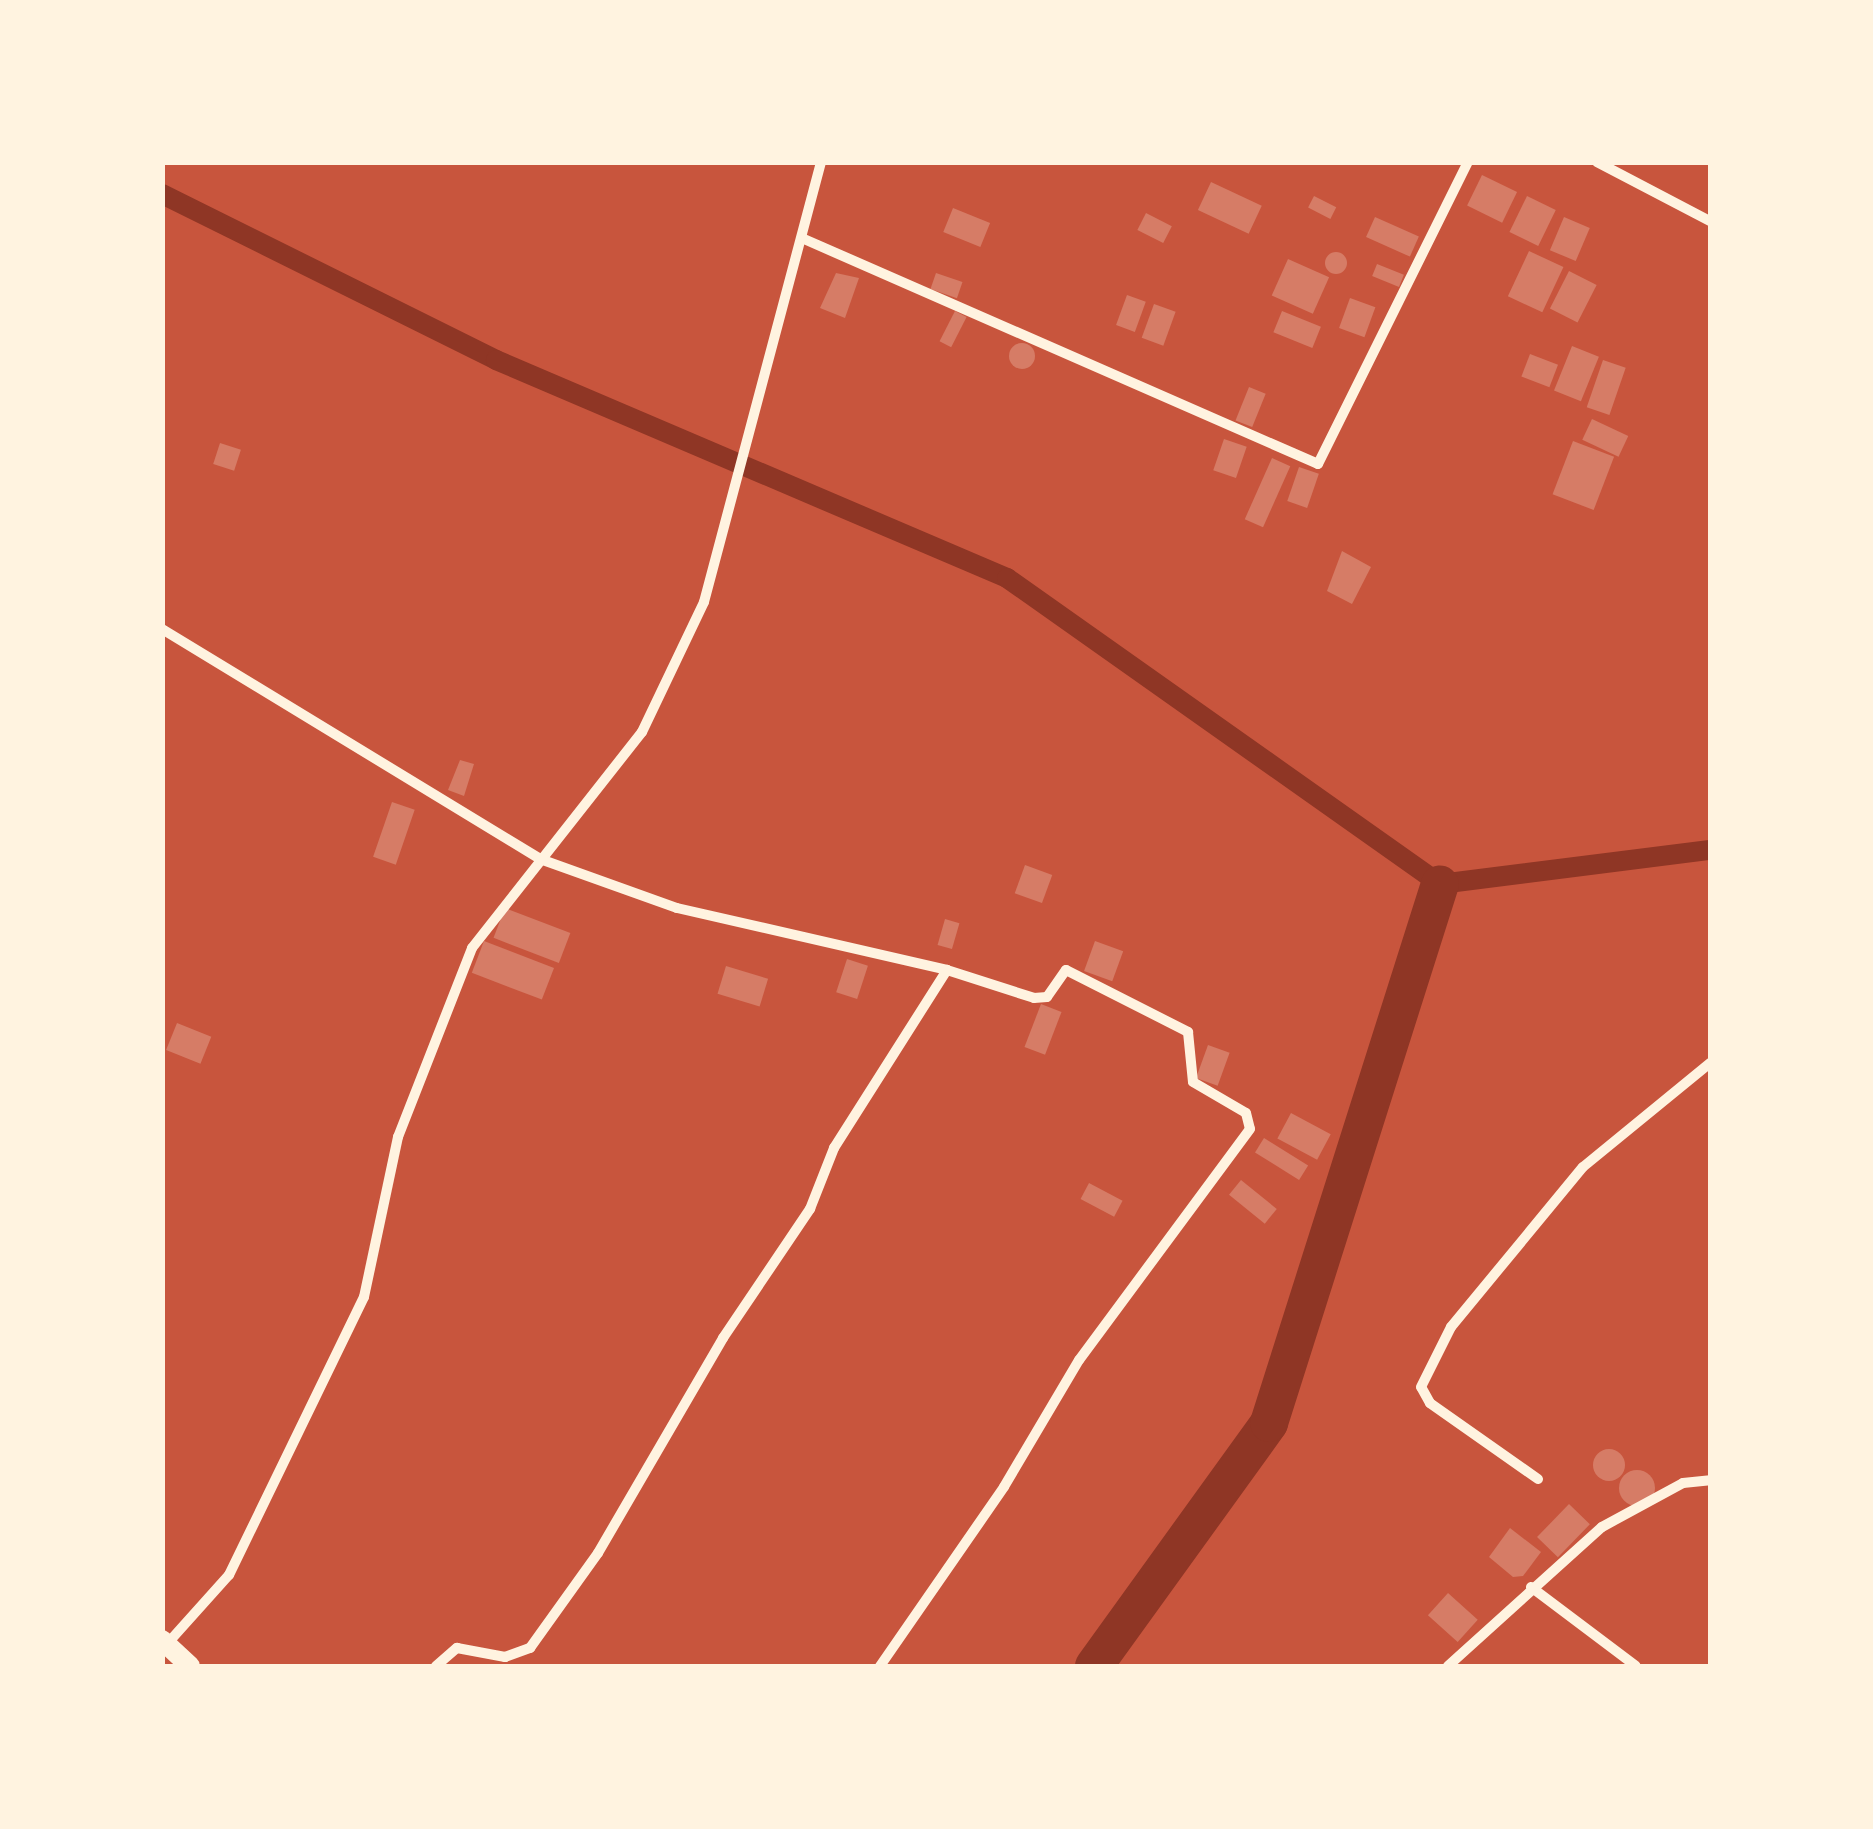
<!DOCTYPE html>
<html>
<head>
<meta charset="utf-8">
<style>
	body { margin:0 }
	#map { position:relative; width:1873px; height:1829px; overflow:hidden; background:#c8553d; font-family:"IBM Plex Sans",sans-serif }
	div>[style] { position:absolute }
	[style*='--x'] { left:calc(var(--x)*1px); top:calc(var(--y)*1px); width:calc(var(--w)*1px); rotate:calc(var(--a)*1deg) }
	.canal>* { height:20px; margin:-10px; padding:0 10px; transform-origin:10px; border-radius:10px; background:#8f3625 }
	.river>* { height:38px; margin:-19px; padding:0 19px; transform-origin:19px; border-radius:19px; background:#8f3625 }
	.building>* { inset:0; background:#d67c66; transform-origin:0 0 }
	.round { border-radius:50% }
	.minor>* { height:10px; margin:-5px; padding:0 5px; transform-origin:5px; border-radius:5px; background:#fff3e0 }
	.trunk>* { height:20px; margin:-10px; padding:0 10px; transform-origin:10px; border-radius:10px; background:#fff3e0 }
	span { translate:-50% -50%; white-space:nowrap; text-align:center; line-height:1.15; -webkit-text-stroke:8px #fff3e0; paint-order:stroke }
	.frame { position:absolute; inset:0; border:165px solid #fff3e0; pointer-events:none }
</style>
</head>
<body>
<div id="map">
	<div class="canal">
		<div style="--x:162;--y:194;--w:373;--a:26.4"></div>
		<div style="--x:496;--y:360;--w:556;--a:23.1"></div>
		<div style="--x:1007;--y:578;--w:530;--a:35.25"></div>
		<div style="--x:1440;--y:884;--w:272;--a:-7.2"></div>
	</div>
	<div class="river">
		<div style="--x:1094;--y:1666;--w:299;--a:-54.2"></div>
		<div style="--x:1269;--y:1423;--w:565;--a:-72.4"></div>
	</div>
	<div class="building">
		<div style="left:1482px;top:175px;width:39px;height:34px;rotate:26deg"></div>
		<div style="left:1211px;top:182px;width:56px;height:31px;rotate:25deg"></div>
		<div style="left:1314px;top:196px;width:25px;height:13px;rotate:27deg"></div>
		<div style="left:1527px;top:196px;width:32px;height:40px;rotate:26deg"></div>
		<div style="left:953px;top:208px;width:40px;height:26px;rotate:22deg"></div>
		<div style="left:1146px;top:213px;width:29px;height:19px;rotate:27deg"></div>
		<div style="left:1375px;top:217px;width:48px;height:22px;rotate:24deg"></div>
		<div style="left:1564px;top:217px;width:28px;height:36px;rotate:23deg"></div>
		<div style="left:1529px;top:251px;width:38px;height:50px;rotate:25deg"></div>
		<div class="round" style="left:1325px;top:252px;width:22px;height:22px"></div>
		<div style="left:1288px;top:259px;width:45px;height:40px;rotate:24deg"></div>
		<div style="left:1377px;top:264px;width:29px;height:13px;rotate:22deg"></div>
		<div style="left:1569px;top:271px;width:31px;height:42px;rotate:27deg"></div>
		<div style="clip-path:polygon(836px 273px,859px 278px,845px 318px,820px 308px)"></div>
		<div style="left:936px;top:273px;width:28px;height:17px;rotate:19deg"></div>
		<div style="left:1127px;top:295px;width:20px;height:32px;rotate:20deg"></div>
		<div style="left:1350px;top:298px;width:27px;height:32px;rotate:20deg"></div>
		<div style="left:1154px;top:304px;width:23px;height:36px;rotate:20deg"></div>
		<div style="left:955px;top:311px;width:13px;height:34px;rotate:27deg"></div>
		<div style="left:1282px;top:311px;width:42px;height:23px;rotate:22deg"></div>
		<div class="round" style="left:1009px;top:343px;width:26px;height:26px"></div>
		<div style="left:1572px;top:346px;width:29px;height:48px;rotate:22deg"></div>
		<div style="left:1530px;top:354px;width:30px;height:24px;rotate:21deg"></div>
		<div style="left:1603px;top:360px;width:24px;height:50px;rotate:19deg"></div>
		<div style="left:1249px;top:387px;width:18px;height:36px;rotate:22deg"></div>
		<div style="left:1592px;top:419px;width:40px;height:23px;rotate:25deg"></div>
		<div style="left:1224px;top:439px;width:24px;height:33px;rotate:19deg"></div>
		<div style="left:1573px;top:441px;width:44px;height:57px;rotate:21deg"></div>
		<div style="left:220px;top:443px;width:22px;height:22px;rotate:18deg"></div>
		<div style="left:1272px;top:458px;width:20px;height:67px;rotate:24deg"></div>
		<div style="left:1299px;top:467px;width:21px;height:36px;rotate:19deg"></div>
		<div style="clip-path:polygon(1342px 551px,1371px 567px,1352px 604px,1327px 591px)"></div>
		<div style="clip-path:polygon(460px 760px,474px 764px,464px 796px,448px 790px)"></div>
		<div style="left:392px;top:802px;width:24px;height:58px;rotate:19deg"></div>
		<div style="left:1025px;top:865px;width:29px;height:30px;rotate:20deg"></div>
		<div style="left:505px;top:908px;width:70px;height:32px;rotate:21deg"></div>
		<div style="left:945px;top:919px;width:15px;height:27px;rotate:16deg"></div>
		<div style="left:484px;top:941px;width:75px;height:34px;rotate:21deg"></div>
		<div style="left:1095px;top:941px;width:30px;height:32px;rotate:20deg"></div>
		<div style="left:847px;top:959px;width:22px;height:35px;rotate:18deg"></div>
		<div style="left:726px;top:966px;width:44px;height:29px;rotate:17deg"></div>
		<div style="left:1041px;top:1004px;width:22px;height:46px;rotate:21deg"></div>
		<div style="left:177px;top:1023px;width:37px;height:29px;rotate:22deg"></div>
		<div style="left:1208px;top:1045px;width:23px;height:35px;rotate:20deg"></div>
		<div style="left:1291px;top:1113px;width:45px;height:29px;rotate:28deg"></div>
		<div style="left:1264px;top:1138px;width:52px;height:17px;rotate:32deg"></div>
		<div style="left:1241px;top:1180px;width:46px;height:19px;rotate:39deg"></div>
		<div style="left:1089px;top:1183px;width:38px;height:18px;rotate:28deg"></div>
		<div class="round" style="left:1593px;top:1449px;width:32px;height:32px"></div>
		<div class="round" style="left:1619px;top:1470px;width:36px;height:36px"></div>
		<div style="left:1569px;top:1504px;width:29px;height:46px;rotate:44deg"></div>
		<div style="clip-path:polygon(1510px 1528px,1541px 1552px,1523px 1576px,1513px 1577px,1489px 1557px)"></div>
		<div style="left:1448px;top:1593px;width:40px;height:30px;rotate:42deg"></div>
	</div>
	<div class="minor">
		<div style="--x:1597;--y:162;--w:127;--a:27.6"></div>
		<div style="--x:804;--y:239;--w:561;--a:23.64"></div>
		<div style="--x:1318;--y:464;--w:337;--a:-63.6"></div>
		<div style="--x:162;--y:629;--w:442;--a:31.3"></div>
		<div style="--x:540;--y:859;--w:145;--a:19.7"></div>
		<div style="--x:677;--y:908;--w:277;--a:12.9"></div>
		<div style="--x:947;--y:970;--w:91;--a:17.8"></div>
		<div style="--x:1034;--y:998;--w:13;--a:-4"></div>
		<div style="--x:1047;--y:997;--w:33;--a:-55"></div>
		<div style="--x:1066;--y:970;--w:137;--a:26.9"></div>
		<div style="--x:1188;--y:1032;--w:50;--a:84.3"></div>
		<div style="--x:1193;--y:1082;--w:61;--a:30.3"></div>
		<div style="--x:1246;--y:1113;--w:16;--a:76"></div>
		<div style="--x:1250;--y:1129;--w:287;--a:126.5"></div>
		<div style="--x:1079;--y:1360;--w:147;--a:120.6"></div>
		<div style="--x:1004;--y:1487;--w:218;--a:124.7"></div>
		<div style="--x:1538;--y:1479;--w:132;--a:-144.9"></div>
		<div style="--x:1430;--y:1403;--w:18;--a:-119"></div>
		<div style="--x:1421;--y:1387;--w:67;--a:-63.4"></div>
		<div style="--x:1451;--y:1327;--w:207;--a:-50.5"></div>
		<div style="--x:1583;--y:1167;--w:164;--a:-39.3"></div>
		<div style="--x:1531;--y:1587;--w:131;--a:37"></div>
		<div style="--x:167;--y:1644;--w:93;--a:-48.1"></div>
		<div style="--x:229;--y:1575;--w:309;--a:-64.1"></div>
		<div style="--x:364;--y:1297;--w:164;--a:-78"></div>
		<div style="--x:398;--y:1137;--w:203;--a:-68.6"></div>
		<div style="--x:472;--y:948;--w:275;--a:-51.8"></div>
		<div style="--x:642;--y:732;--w:144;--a:-64.5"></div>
		<div style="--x:704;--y:602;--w:455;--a:-75.1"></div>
		<div style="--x:436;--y:1666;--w:28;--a:-41"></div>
		<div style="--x:457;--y:1648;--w:49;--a:10.6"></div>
		<div style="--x:505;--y:1657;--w:27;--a:-20"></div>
		<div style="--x:530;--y:1648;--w:117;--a:-54.4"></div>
		<div style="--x:598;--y:1553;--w:249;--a:-59.8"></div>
		<div style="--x:723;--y:1338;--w:156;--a:-56"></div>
		<div style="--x:810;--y:1209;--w:66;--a:-68.5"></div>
		<div style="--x:834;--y:1148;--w:211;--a:-57.6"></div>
		<div style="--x:1448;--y:1666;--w:207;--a:-42.1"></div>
		<div style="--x:1602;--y:1527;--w:92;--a:-28.5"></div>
		<div style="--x:1683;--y:1483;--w:27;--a:-6"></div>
	</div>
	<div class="trunk">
		<div style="--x:162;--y:1640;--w:38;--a:43"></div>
	</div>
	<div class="frame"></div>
</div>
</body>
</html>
